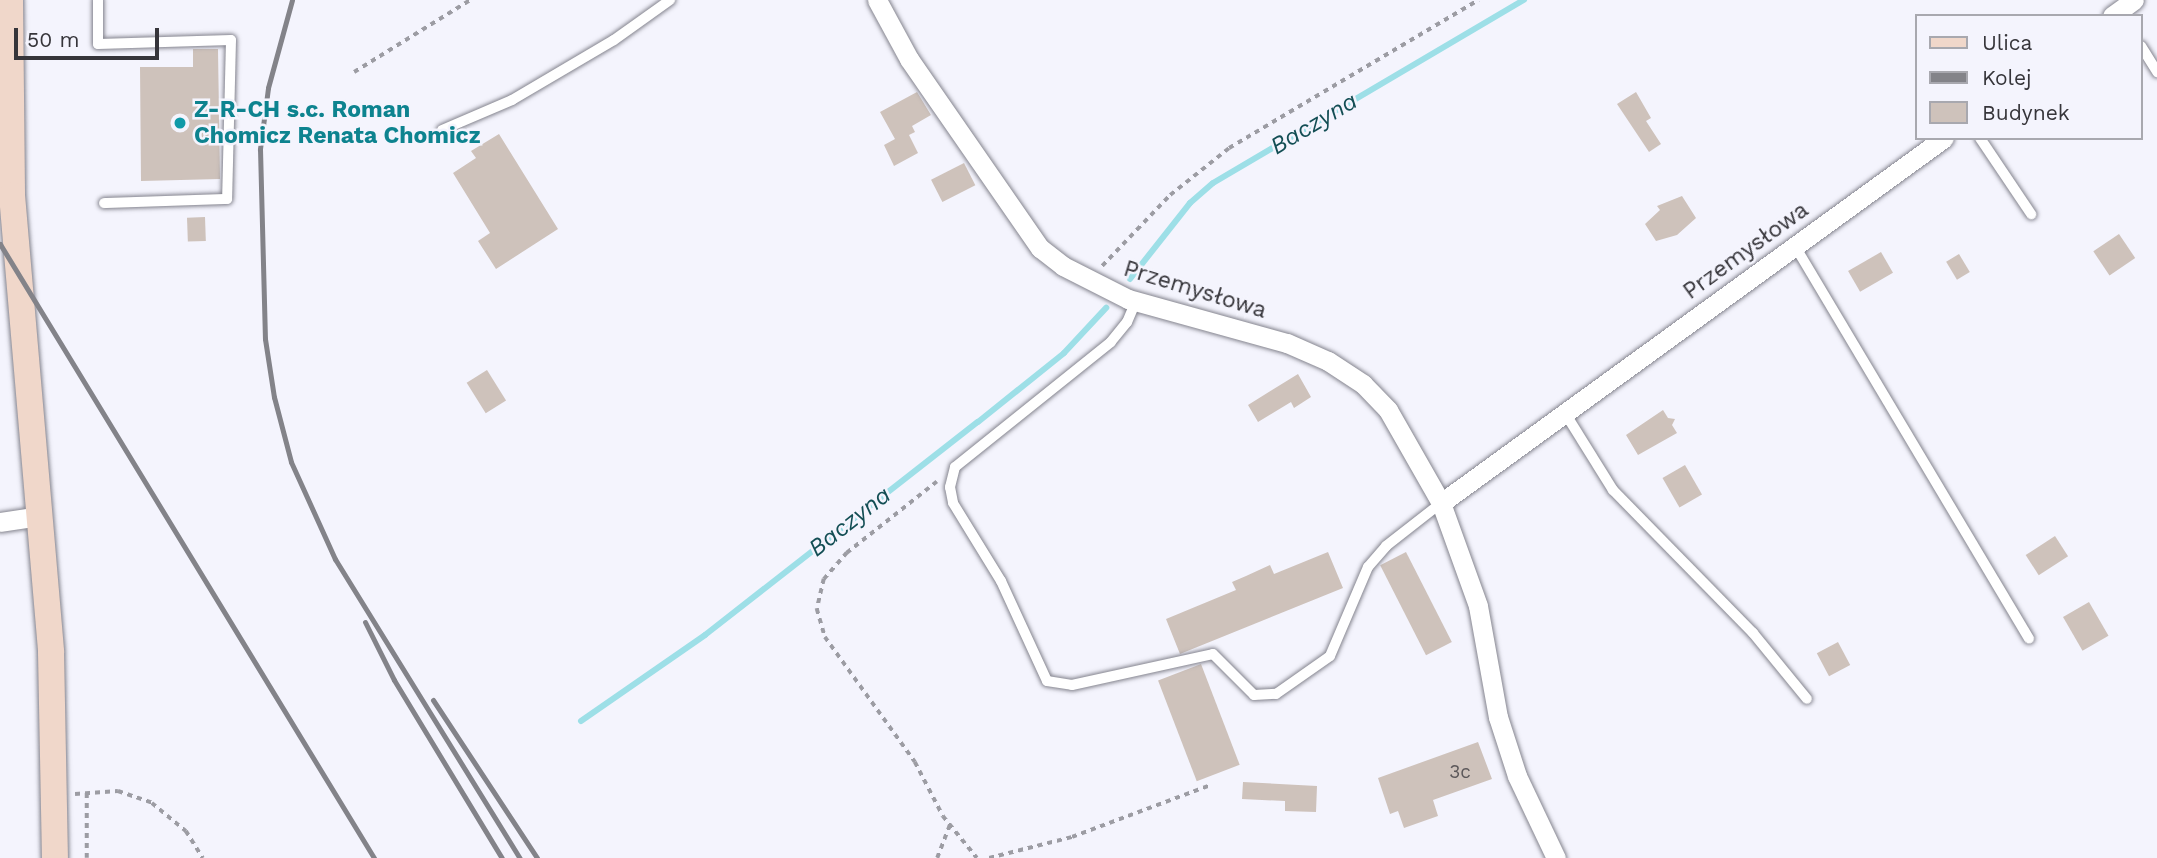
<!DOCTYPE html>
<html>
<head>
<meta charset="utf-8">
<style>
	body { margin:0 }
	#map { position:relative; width:2157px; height:858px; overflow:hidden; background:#f4f4fd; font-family:"Work Sans",sans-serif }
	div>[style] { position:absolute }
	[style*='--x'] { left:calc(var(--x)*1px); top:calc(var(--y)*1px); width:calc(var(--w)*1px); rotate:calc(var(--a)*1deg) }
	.stream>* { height:6px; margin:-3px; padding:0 3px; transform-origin:3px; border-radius:3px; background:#9ddfe7 }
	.building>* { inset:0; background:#cec2bb; transform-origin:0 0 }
	.path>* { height:3.5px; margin-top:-1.75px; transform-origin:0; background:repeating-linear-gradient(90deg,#9c9ca3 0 5px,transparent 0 10px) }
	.roads { filter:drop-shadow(0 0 2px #84848e) drop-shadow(0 0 2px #84848e) }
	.service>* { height:10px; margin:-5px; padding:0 5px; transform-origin:5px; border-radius:5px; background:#fff }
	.minor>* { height:19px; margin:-9.5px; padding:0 9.5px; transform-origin:9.5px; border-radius:9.5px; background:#fff }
	.secondary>* { height:26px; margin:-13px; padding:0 13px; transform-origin:13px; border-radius:13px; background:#f0d7ca }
	.rail>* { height:5px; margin:-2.5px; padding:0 2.5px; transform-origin:2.5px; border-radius:2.5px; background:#838389 }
	.dots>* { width:19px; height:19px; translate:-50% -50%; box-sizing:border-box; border:4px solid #f4f4fd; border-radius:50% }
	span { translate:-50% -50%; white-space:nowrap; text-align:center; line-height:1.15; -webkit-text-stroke:5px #f4f4fd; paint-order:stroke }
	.number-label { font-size:19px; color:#5c585a }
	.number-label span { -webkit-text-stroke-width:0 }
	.culture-label { font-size:23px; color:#0d838f; font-weight:700 }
	.left { translate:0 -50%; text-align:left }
	.street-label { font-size:23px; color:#36353a }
	.water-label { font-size:24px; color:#134e54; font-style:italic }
	.legend { position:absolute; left:1915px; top:14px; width:228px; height:126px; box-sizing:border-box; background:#f4f4fd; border:2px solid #a8a8af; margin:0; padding:9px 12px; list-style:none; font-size:21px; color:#36353a }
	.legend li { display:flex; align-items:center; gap:14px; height:35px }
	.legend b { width:35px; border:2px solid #a8a8af }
	.scale { position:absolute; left:14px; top:28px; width:145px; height:32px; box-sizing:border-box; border:4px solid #36353a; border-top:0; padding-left:9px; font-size:21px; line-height:24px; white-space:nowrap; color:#36353a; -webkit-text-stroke:5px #f4f4fd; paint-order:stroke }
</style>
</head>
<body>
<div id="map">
	<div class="stream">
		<div style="--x:1130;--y:279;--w:97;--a:-51.7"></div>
		<div style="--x:1190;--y:203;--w:30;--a:-41"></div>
		<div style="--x:1213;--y:183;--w:361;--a:-30.5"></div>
		<div style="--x:581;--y:721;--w:151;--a:-34.7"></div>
		<div style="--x:705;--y:635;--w:346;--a:-38"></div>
		<div style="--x:978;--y:422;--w:110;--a:-38.7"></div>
		<div style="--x:1064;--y:353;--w:62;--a:-47"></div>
	</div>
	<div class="building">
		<div style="clip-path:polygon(193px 49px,218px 49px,220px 179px,141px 181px,140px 67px,193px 67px)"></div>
		<div style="clip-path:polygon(917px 92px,931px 115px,912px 126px,915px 132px,909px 135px,918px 153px,894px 166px,884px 145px,895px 139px,880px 112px)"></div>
		<div style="clip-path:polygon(1636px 92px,1651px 118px,1646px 121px,1661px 144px,1649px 152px,1617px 104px)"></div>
		<div style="clip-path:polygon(499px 134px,558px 229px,496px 269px,478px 241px,490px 233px,453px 173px,476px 158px,471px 151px)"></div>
		<div style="left:964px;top:163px;width:25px;height:37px;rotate:63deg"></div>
		<div style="clip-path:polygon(1682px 196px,1696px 218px,1677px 235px,1656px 241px,1645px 224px,1660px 210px,1657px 206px)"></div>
		<div style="left:205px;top:217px;width:24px;height:18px;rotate:88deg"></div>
		<div style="left:2119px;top:234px;width:29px;height:31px;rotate:56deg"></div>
		<div style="left:1881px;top:252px;width:24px;height:38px;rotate:60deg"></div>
		<div style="left:1959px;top:254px;width:21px;height:15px;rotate:59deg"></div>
		<div style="left:487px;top:370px;width:36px;height:24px;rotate:58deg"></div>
		<div style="clip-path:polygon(1298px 374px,1311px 397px,1294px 408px,1291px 402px,1258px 422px,1248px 405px)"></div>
		<div style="clip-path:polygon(1663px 410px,1668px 418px,1675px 419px,1672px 425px,1677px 433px,1638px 455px,1626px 435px)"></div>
		<div style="left:1685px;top:465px;width:34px;height:26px;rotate:60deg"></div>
		<div style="left:2055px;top:536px;width:24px;height:35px;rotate:57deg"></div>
		<div style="clip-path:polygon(1328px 552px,1343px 588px,1180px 654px,1166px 619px,1236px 590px,1232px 582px,1246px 576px,1270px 565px,1274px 574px)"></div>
		<div style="left:1406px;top:552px;width:101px;height:29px;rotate:63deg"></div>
		<div style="left:2089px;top:602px;width:39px;height:30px;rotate:60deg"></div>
		<div style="left:1838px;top:642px;width:26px;height:24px;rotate:62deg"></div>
		<div style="left:1201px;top:664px;width:108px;height:46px;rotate:69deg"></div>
		<div style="clip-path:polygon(1478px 742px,1492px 779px,1433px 800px,1438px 816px,1404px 828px,1398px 811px,1390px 814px,1378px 778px)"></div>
		<div style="clip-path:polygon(1243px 782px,1317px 786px,1316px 812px,1285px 811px,1285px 801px,1242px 799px)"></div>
	</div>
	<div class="path">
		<div style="--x:354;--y:72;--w:137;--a:-31.8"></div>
		<div style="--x:1102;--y:266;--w:98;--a:-46.2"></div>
		<div style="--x:1170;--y:195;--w:75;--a:-38.5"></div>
		<div style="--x:1229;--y:148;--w:290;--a:-30.7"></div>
		<div style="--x:937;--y:482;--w:115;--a:141.7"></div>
		<div style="--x:847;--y:553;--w:35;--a:131"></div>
		<div style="--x:824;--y:579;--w:31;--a:103"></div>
		<div style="--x:817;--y:609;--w:29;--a:74"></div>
		<div style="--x:825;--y:637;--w:154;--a:54.2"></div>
		<div style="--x:915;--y:762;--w:61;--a:62.6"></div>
		<div style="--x:943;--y:816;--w:54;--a:51"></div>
		<div style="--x:87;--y:793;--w:65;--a:90"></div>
		<div style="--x:75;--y:794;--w:43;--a:-4"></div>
		<div style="--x:118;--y:791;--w:36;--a:19"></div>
		<div style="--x:152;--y:803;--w:44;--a:39.5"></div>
		<div style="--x:186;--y:831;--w:32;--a:58"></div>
		<div style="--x:937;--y:858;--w:36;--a:-69"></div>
		<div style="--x:989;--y:858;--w:86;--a:-14.2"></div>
		<div style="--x:1072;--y:837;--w:147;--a:-20.6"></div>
	</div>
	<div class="roads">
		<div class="service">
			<div style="--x:98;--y:0;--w:44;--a:90"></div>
			<div style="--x:98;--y:44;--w:133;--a:-1.7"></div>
			<div style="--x:231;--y:40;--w:159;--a:91.4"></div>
			<div style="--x:227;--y:199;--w:123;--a:178.1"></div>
			<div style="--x:2141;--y:46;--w:31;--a:58"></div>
			<div style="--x:442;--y:130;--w:76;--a:-23.2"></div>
			<div style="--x:512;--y:100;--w:118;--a:-30.5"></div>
			<div style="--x:614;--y:40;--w:69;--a:-35.5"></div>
			<div style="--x:1980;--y:138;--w:92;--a:56.1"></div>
			<div style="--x:1795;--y:246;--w:457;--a:59.2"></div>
			<div style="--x:1136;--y:301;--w:23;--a:113"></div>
			<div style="--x:1127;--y:322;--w:26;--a:129"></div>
			<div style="--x:1111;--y:342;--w:200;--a:141.3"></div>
			<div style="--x:955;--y:467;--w:21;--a:104"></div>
			<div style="--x:950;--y:487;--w:16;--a:79"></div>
			<div style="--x:953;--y:503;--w:92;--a:58.4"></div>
			<div style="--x:1001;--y:581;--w:110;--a:65.3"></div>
			<div style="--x:1047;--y:681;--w:25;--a:9"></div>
			<div style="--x:1072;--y:685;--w:144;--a:-12.4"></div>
			<div style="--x:1213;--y:654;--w:58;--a:45"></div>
			<div style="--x:1254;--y:695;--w:22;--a:-3"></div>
			<div style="--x:1276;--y:694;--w:66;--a:-35.1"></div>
			<div style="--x:1330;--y:656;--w:97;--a:-66.9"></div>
			<div style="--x:1368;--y:567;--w:28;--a:-49"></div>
			<div style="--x:1386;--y:546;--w:70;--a:-38"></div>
			<div style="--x:1565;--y:413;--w:91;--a:58.1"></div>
			<div style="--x:1613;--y:490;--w:200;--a:45.6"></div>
			<div style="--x:1753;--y:633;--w:85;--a:50.7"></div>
		</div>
		<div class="minor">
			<div style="--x:877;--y:0;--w:67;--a:61.5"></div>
			<div style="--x:909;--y:59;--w:230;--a:55.3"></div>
			<div style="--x:1040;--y:248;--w:29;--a:38"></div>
			<div style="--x:1063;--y:266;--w:73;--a:26.9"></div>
			<div style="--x:1128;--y:299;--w:165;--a:15.5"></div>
			<div style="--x:1287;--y:343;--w:45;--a:23.7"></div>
			<div style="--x:1328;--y:361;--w:42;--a:33.3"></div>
			<div style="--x:1363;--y:384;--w:36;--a:46"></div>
			<div style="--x:1388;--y:410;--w:107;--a:60.3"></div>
			<div style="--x:1441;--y:503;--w:109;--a:70.2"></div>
			<div style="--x:1478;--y:606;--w:113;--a:79.8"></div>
			<div style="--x:1498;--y:717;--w:62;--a:72.1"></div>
			<div style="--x:1517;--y:776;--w:91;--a:64.6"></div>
			<div style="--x:2112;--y:16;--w:27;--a:-36"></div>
			<div style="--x:1441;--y:503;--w:621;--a:-35.97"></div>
			<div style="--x:0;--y:522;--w:40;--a:-8.5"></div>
		</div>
		<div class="secondary">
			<div style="--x:10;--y:0;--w:195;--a:89.4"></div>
			<div style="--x:12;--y:195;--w:459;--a:85.1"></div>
			<div style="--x:51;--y:652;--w:206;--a:88.9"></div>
		</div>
	</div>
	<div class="rail">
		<div style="--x:292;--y:0;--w:91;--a:105.3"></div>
		<div style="--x:268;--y:88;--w:62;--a:97.5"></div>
		<div style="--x:260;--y:149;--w:190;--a:88.5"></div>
		<div style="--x:265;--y:339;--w:59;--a:81.2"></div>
		<div style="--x:274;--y:397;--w:67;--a:75.3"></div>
		<div style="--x:291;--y:462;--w:107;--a:65.6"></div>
		<div style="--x:335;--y:559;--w:352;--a:58.3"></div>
		<div style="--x:0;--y:244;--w:719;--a:58.65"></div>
		<div style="--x:365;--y:622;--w:65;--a:63.4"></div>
		<div style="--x:394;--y:680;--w:208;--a:58.8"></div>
		<div style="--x:433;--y:700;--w:189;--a:56.6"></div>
	</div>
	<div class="dots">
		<div style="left:180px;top:123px;background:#0f9aa8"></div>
	</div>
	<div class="number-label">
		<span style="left:1460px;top:772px">3c</span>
	</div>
	<div class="culture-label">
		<span class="left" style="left:194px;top:123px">Z-R-CH s.c. Roman<br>Chomicz Renata Chomicz</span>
	</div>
	<div class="street-label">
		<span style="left:1746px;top:251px;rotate:-36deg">Przemysłowa</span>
		<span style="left:1195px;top:290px;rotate:17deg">Przemysłowa</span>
	</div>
	<div class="water-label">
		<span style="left:1314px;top:124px;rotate:-31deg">Baczyna</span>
		<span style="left:850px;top:522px;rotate:-38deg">Baczyna</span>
	</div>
	<ul class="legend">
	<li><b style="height:9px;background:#f0d7ca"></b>Ulica</li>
	<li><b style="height:9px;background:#838389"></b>Kolej</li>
	<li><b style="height:19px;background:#cec2bb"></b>Budynek</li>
	</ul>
	<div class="scale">50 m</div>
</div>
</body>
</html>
